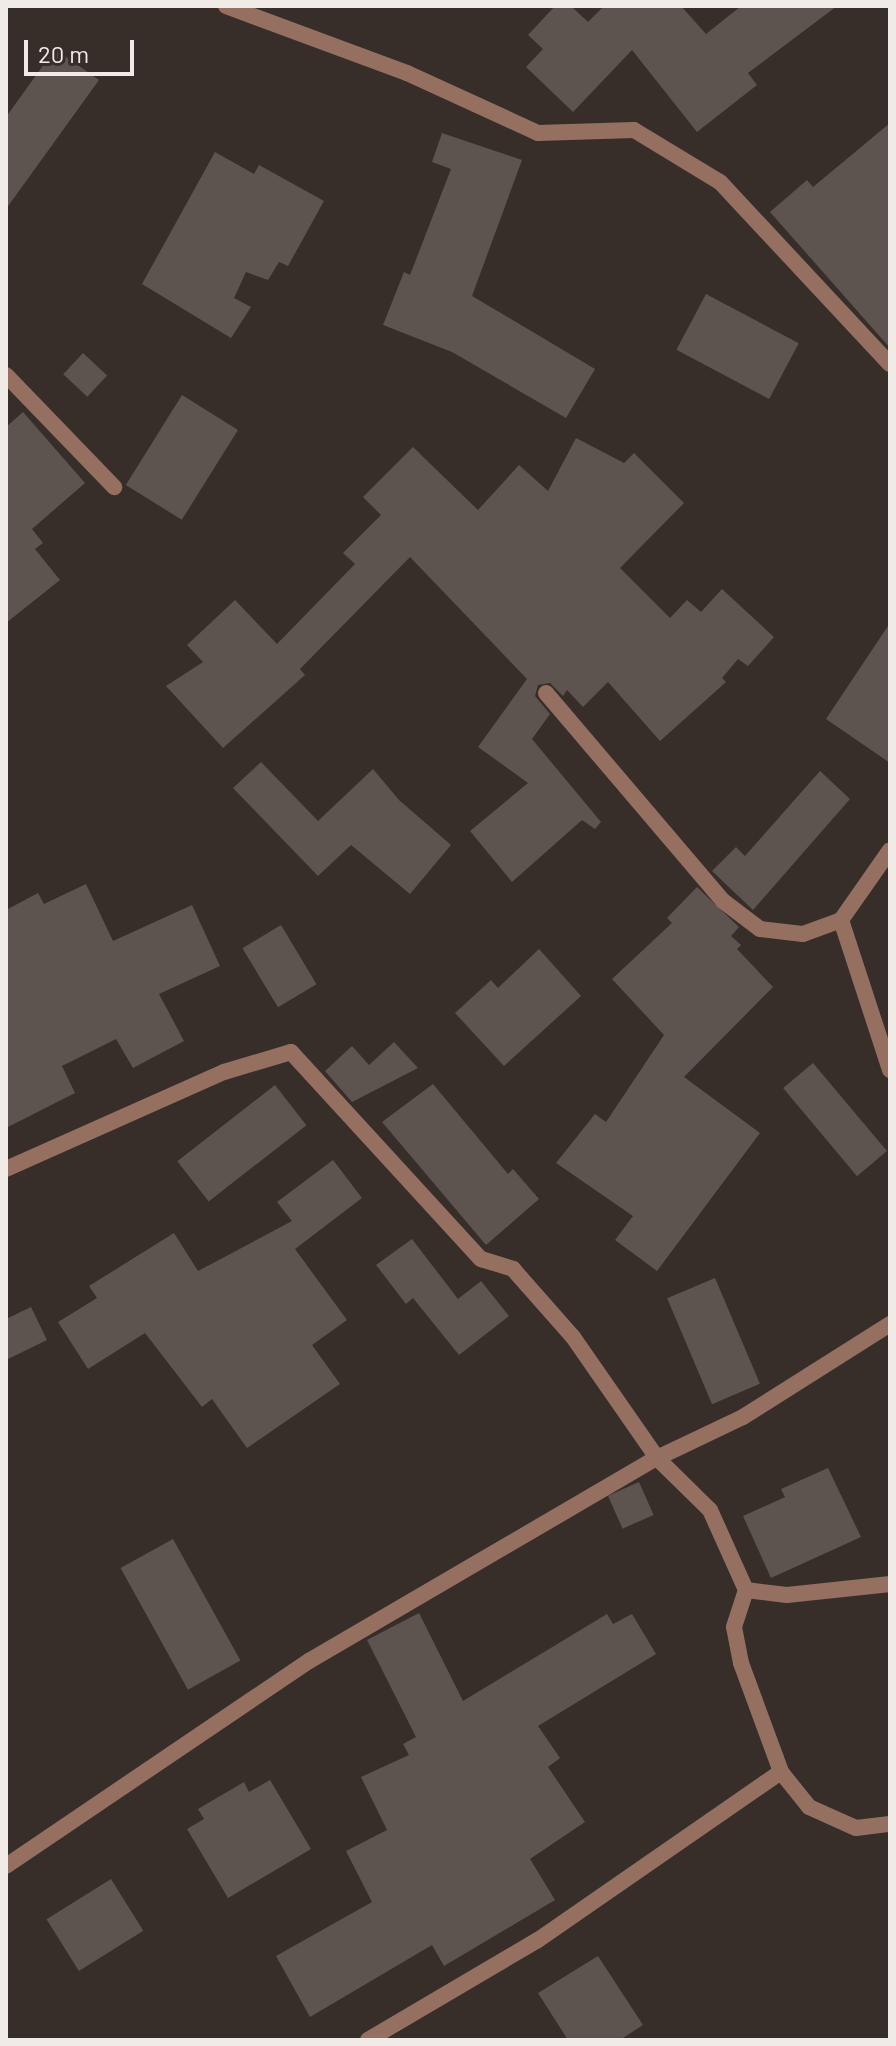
<!DOCTYPE html>
<html>
<head>
<meta charset="utf-8">
<style>
	body { margin:0 }
	#map { position:relative; width:896px; height:2046px; overflow:hidden; background:#372e2a; font-family:Barlow,sans-serif }
	div>[style] { position:absolute }
	[style*='--x'] { left:calc(var(--x)*1px); top:calc(var(--y)*1px); width:calc(var(--w)*1px); rotate:calc(var(--a)*1deg) }
	.building>* { inset:0; background:#5d534f; transform-origin:0 0 }
	.minor>* { height:16px; margin:-8px; padding:0 8px; transform-origin:8px; border-radius:8px; background:#957061 }
	span { translate:-50% -50%; white-space:nowrap; text-align:center; line-height:1.15; -webkit-text-stroke:7px #372e2a; paint-order:stroke }
	.frame { position:absolute; inset:0; border:8px solid #f1ebe8; pointer-events:none }
	.scale { position:absolute; left:24px; top:40px; width:110px; height:36px; box-sizing:border-box; border:4px solid #f1ebe8; border-top:0; padding-left:10px; font-size:24px; line-height:28px; white-space:nowrap; color:#f1ebe8; -webkit-text-stroke:6px #372e2a; paint-order:stroke }
</style>
</head>
<body>
<div id="map">
	<div class="building">
		<div style="clip-path:polygon(555px 6px,571px 6px,588px 22px,604px 6px,681px 6px,706px 34px,741px 6px,837px 6px,748px 73px,757px 85px,697px 132px,632px 50px,573px 112px,526px 67px,543px 49px,528px 35px)"></div>
		<div style="clip-path:polygon(55px 49px,99px 80px,6px 209px,6px 117px)"></div>
		<div style="clip-path:polygon(890px 123px,890px 348px,770px 212px,807px 180px,813px 187px)"></div>
		<div style="clip-path:polygon(442px 133px,522px 160px,472px 296px,595px 369px,566px 418px,452px 352px,383px 325px,404px 272px,410px 275px,451px 169px,432px 162px)"></div>
		<div style="clip-path:polygon(215px 152px,254px 174px,259px 165px,324px 201px,288px 266px,279px 262px,268px 280px,246px 272px,234px 298px,251px 307px,231px 338px,142px 284px)"></div>
		<div style="left:706px;top:294px;width:105px;height:63px;rotate:28deg"></div>
		<div style="left:83px;top:353px;width:33px;height:29px;rotate:43deg"></div>
		<div style="left:182px;top:395px;width:66px;height:106px;rotate:32deg"></div>
		<div style="clip-path:polygon(23px 412px,85px 483px,32px 529px,43px 543px,35px 549px,60px 580px,6px 623px,6px 427px)"></div>
		<div style="clip-path:polygon(576px 438px,624px 463px,634px 453px,684px 503px,620px 568px,670px 618px,687px 600px,701px 612px,722px 589px,774px 637px,748px 666px,738px 659px,722px 678px,726px 682px,660px 741px,608px 682px,583px 707px,567px 690px,563px 696px,550px 683px,538px 685px,535px 696px,550px 714px,532px 739px,601px 822px,595px 829px,582px 820px,512px 882px,470px 831px,528px 783px,478px 747px,527px 679px,410px 557px,300px 669px,305px 675px,223px 748px,166px 686px,203px 662px,187px 645px,235px 600px,277px 644px,355px 564px,343px 553px,381px 515px,363px 497px,413px 447px,478px 510px,519px 465px,548px 491px)"></div>
		<div style="clip-path:polygon(890px 623px,890px 763px,826px 719px)"></div>
		<div style="clip-path:polygon(261px 762px,318px 821px,373px 769px,399px 800px,451px 845px,410px 894px,351px 845px,318px 876px,233px 788px)"></div>
		<div style="clip-path:polygon(820px 771px,850px 799px,753px 910px,712px 871px,736px 847px,745px 856px)"></div>
		<div style="clip-path:polygon(86px 884px,113px 941px,192px 905px,220px 966px,159px 994px,184px 1041px,133px 1068px,116px 1039px,62px 1066px,75px 1093px,6px 1128px,6px 910px,38px 893px,44px 904px)"></div>
		<div style="clip-path:polygon(697px 887px,739px 927px,731px 936px,741px 945px,737px 949px,773px 987px,684px 1077px,760px 1133px,657px 1271px,615px 1240px,633px 1216px,556px 1163px,595px 1114px,606px 1122px,664px 1035px,612px 979px,672px 923px,667px 918px)"></div>
		<div style="left:281px;top:925px;width:69px;height:45px;rotate:59deg"></div>
		<div style="clip-path:polygon(539px 949px,581px 996px,504px 1066px,455px 1013px,491px 980px,498px 988px)"></div>
		<div style="clip-path:polygon(394px 1042px,418px 1068px,352px 1102px,325px 1071px,352px 1046px,369px 1065px)"></div>
		<div style="left:813px;top:1063px;width:115px;height:39px;rotate:50deg"></div>
		<div style="clip-path:polygon(433px 1084px,508px 1174px,513px 1169px,539px 1199px,486px 1245px,382px 1122px)"></div>
		<div style="left:275px;top:1085px;width:51px;height:124px;rotate:52deg"></div>
		<div style="clip-path:polygon(333px 1160px,362px 1198px,295px 1249px,347px 1320px,312px 1345px,340px 1384px,247px 1448px,212px 1399px,202px 1407px,145px 1333px,88px 1369px,58px 1322px,97px 1298px,89px 1286px,174px 1233px,198px 1271px,292px 1221px,277px 1202px)"></div>
		<div style="clip-path:polygon(412px 1239px,458px 1299px,481px 1281px,509px 1316px,459px 1355px,413px 1298px,406px 1304px,376px 1265px)"></div>
		<div style="left:715px;top:1278px;width:115px;height:52px;rotate:67deg"></div>
		<div style="clip-path:polygon(31px 1307px,47px 1340px,6px 1360px,6px 1319px)"></div>
		<div style="clip-path:polygon(828px 1468px,861px 1537px,771px 1578px,743px 1516px,785px 1497px,781px 1489px)"></div>
		<div style="left:639px;top:1482px;width:36px;height:34px;rotate:66deg"></div>
		<div style="left:173px;top:1539px;width:139px;height:60px;rotate:61deg"></div>
		<div style="clip-path:polygon(419px 1613px,463px 1701px,607px 1614px,613px 1624px,632px 1614px,656px 1654px,538px 1726px,560px 1758px,548px 1767px,585px 1822px,530px 1859px,555px 1900px,444px 1966px,432px 1945px,310px 2017px,276px 1956px,372px 1902px,346px 1851px,387px 1830px,361px 1777px,409px 1755px,403px 1744px,416px 1737px,367px 1640px)"></div>
		<div style="clip-path:polygon(270px 1780px,311px 1849px,228px 1898px,187px 1829px,204px 1819px,198px 1809px,244px 1782px,249px 1792px)"></div>
		<div style="left:111px;top:1879px;width:61px;height:76px;rotate:58deg"></div>
		<div style="clip-path:polygon(598px 1956px,643px 2025px,620px 2040px,568px 2040px,538px 1993px)"></div>
	</div>
	<div class="minor">
		<div style="--x:226;--y:6;--w:193;--a:20.3"></div>
		<div style="--x:407;--y:73;--w:144;--a:24.6"></div>
		<div style="--x:538;--y:133;--w:96;--a:-1.8"></div>
		<div style="--x:634;--y:130;--w:100;--a:31.2"></div>
		<div style="--x:720;--y:182;--w:249;--a:47"></div>
		<div style="--x:6;--y:375;--w:156;--a:46"></div>
		<div style="--x:546;--y:693;--w:273;--a:49.6"></div>
		<div style="--x:723;--y:901;--w:46;--a:37.1"></div>
		<div style="--x:760;--y:929;--w:43;--a:6.6"></div>
		<div style="--x:803;--y:934;--w:40;--a:-20.2"></div>
		<div style="--x:841;--y:920;--w:85;--a:-55"></div>
		<div style="--x:841;--y:920;--w:158;--a:71.9"></div>
		<div style="--x:6;--y:1169;--w:239;--a:-24"></div>
		<div style="--x:224;--y:1072;--w:70;--a:-16.6"></div>
		<div style="--x:291;--y:1052;--w:281;--a:47.5"></div>
		<div style="--x:481;--y:1259;--w:34;--a:17"></div>
		<div style="--x:513;--y:1269;--w:91;--a:48.6"></div>
		<div style="--x:573;--y:1337;--w:147;--a:55.2"></div>
		<div style="--x:657;--y:1458;--w:74;--a:44.5"></div>
		<div style="--x:710;--y:1510;--w:88;--a:65.8"></div>
		<div style="--x:746;--y:1590;--w:39;--a:108"></div>
		<div style="--x:734;--y:1627;--w:37;--a:79"></div>
		<div style="--x:741;--y:1663;--w:116;--a:69.8"></div>
		<div style="--x:781;--y:1772;--w:45;--a:51.3"></div>
		<div style="--x:809;--y:1807;--w:51;--a:24.1"></div>
		<div style="--x:856;--y:1828;--w:34;--a:-7"></div>
		<div style="--x:746;--y:1590;--w:41;--a:7"></div>
		<div style="--x:787;--y:1595;--w:104;--a:-6.1"></div>
		<div style="--x:6;--y:1866;--w:366;--a:-34.1"></div>
		<div style="--x:309;--y:1661;--w:403;--a:-30.3"></div>
		<div style="--x:657;--y:1458;--w:95;--a:-25.5"></div>
		<div style="--x:743;--y:1417;--w:174;--a:-32.3"></div>
		<div style="--x:368;--y:2040;--w:197;--a:-30.5"></div>
		<div style="--x:538;--y:1940;--w:295;--a:-34.7"></div>
	</div>
	<div class="frame"></div>
	<div class="scale">20 m</div>
</div>
</body>
</html>
